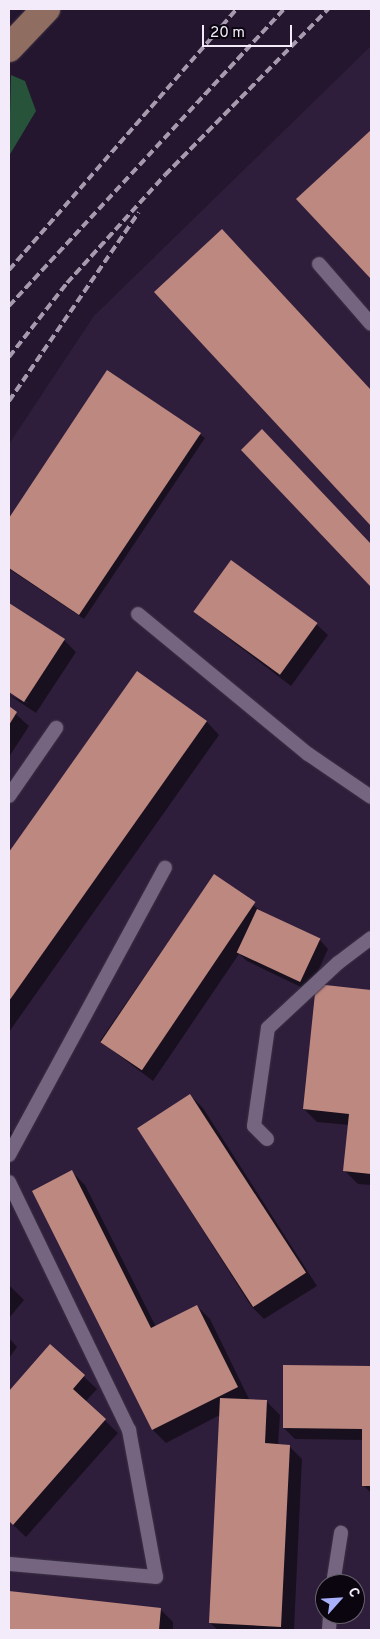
<!DOCTYPE html>
<html>
<head>
<meta charset="utf-8">
<style>
	body { margin:0 }
	#map { position:relative; width:380px; height:1639px; overflow:hidden; background:#24162e; font-family:Overpass,sans-serif }
	div>[style] { position:absolute }
	[style*='--x'] { left:calc(var(--x)*1px); top:calc(var(--y)*1px); width:calc(var(--w)*1px); rotate:calc(var(--a)*1deg) }
	.built>* { inset:0; background:#2f1e3b }
	.forest>* { inset:0; background:#265339 }
	.shadow>* { inset:0; background:#0007 }
	.building>* { inset:0; background:#bd8880; transform-origin:0 0 }
	.roads { filter:drop-shadow(0 0 1px #3b3044) drop-shadow(0 0 1px #3b3044) }
	.lane>* { height:14px; margin:-7px; padding:0 7px; transform-origin:7px; border-radius:7px; background:#756581 }
	.secondary>* { height:28px; margin:-14px; padding:0 14px; transform-origin:14px; border-radius:14px; background:#906d61 }
	.rail>* { height:4px; margin-top:-2px; transform-origin:0; background:repeating-linear-gradient(90deg,#a69bae 0 8px,transparent 0 12px) }
	span { translate:-50% -50%; white-space:nowrap; text-align:center; line-height:1.15; -webkit-text-stroke:5px #0a050f; paint-order:stroke }
	.frame { position:absolute; inset:0; border:10px solid #f3eafa; pointer-events:none }
	.north { position:absolute; left:315px; top:1574px; width:50px; height:50px; box-sizing:border-box; background:#0a050f; border:1px solid #67616d; border-radius:50%; rotate:64deg; font-size:14px; font-weight:700; line-height:20px; text-align:center; color:#f3eafa }
	.north::after { content:''; display:block; margin:auto; width:18px; height:22px; background:#a9b0fc; clip-path:polygon(50% 0,100% 100%,50% 72%,0 100%) }
	.scale { position:absolute; left:202px; top:25px; width:90px; height:22px; box-sizing:border-box; border:2px solid #f3eafa; border-top:0; padding-left:6px; font-size:15px; line-height:18px; white-space:nowrap; color:#f3eafa; -webkit-text-stroke:4px #0a050f; paint-order:stroke }
</style>
</head>
<body>
<div id="map">
	<div class="built">
		<div style="clip-path:polygon(evenodd,371px 46px,371px 1630px,9px 1630px,9px 444px,94px 316px,371px 46px,325px 1584px,355px 1584px,355px 1614px,325px 1614px,325px 1584px)"></div>
	</div>
	<div class="forest">
		<div style="clip-path:polygon(11px 75px,25px 81px,36px 111px,9px 156px)"></div>
	</div>
	<div class="shadow">
		<div style="clip-path:polygon(371px 132px,371px 278px,298px 199px)"></div>
		<div style="clip-path:polygon(235px 243px,371px 390px,371px 524px,156px 292px)"></div>
		<div style="clip-path:polygon(108px 372px,205px 438px,84px 619px,9px 569px,9px 520px)"></div>
		<div style="clip-path:polygon(9px 604px,64px 640px,76px 652px,36px 713px,9px 695px,30px 704px,9px 691px)"></div>
		<div style="clip-path:polygon(194px 612px,316px 624px,328px 635px,291px 686px)"></div>
		<div style="clip-path:polygon(137px 673px,207px 722px,219px 735px,9px 1032px,9px 854px)"></div>
		<div style="clip-path:polygon(9px 708px,29px 726px,9px 757px)"></div>
		<div style="clip-path:polygon(214px 875px,266px 915px,320px 940px,328px 949px,309px 991px,247px 961px,239px 954px,153px 1081px,100px 1041px)"></div>
		<div style="clip-path:polygon(317px 985px,371px 991px,371px 1185px,358px 1184px,345px 1171px,349px 1125px,317px 1122px,304px 1109px)"></div>
		<div style="clip-path:polygon(190px 1095px,203px 1108px,317px 1286px,264px 1319px,251px 1306px,138px 1128px)"></div>
		<div style="clip-path:polygon(9px 1130px,13px 1134px,9px 1140px)"></div>
		<div style="clip-path:polygon(72px 1172px,85px 1185px,156px 1327px,197px 1306px,210px 1319px,250px 1401px,267px 1402px,280px 1415px,278px 1445px,289px 1446px,302px 1459px,294px 1630px,218px 1630px,210px 1623px,220px 1415px,166px 1443px,153px 1430px,34px 1191px)"></div>
		<div style="clip-path:polygon(9px 1285px,24px 1300px,9px 1318px)"></div>
		<div style="clip-path:polygon(9px 1338px,17px 1347px,9px 1358px)"></div>
		<div style="clip-path:polygon(50px 1345px,97px 1389px,85px 1402px,118px 1433px,26px 1537px,9px 1521px,9px 1393px)"></div>
		<div style="clip-path:polygon(284px 1366px,371px 1367px,371px 1493px,363px 1485px,363px 1440px,295px 1439px,284px 1428px)"></div>
		<div style="clip-path:polygon(9px 1593px,160px 1609px,173px 1622px,173px 1630px,9px 1630px)"></div>
	</div>
	<div class="building">
		<div style="clip-path:polygon(371px 130px,371px 279px,296px 199px)"></div>
		<div style="clip-path:polygon(222px 229px,371px 390px,371px 526px,154px 292px)"></div>
		<div style="clip-path:polygon(107px 370px,201px 433px,79px 615px,9px 568px,9px 518px)"></div>
		<div style="clip-path:polygon(262px 429px,371px 544px,371px 587px,241px 450px)"></div>
		<div style="left:231px;top:560px;width:107px;height:64px;rotate:36deg"></div>
		<div style="clip-path:polygon(9px 603px,65px 639px,24px 702px,9px 692px)"></div>
		<div style="clip-path:polygon(137px 671px,207px 721px,9px 1001px,9px 852px)"></div>
		<div style="clip-path:polygon(9px 706px,17px 712px,9px 725px)"></div>
		<div style="left:214px;top:874px;width:50px;height:203px;rotate:34deg"></div>
		<div style="left:257px;top:909px;width:70px;height:48px;rotate:25deg"></div>
		<div style="clip-path:polygon(316px 984px,371px 990px,371px 1174px,343px 1171px,349px 1114px,303px 1109px)"></div>
		<div style="left:190px;top:1094px;width:213px;height:63px;rotate:57deg"></div>
		<div style="clip-path:polygon(72px 1170px,151px 1328px,197px 1305px,238px 1387px,152px 1430px,32px 1191px)"></div>
		<div style="clip-path:polygon(50px 1344px,85px 1375px,73px 1389px,106px 1419px,13px 1525px,9px 1521px,9px 1391px)"></div>
		<div style="clip-path:polygon(283px 1365px,371px 1366px,371px 1486px,362px 1486px,362px 1429px,283px 1428px)"></div>
		<div style="clip-path:polygon(220px 1398px,267px 1400px,265px 1443px,290px 1445px,281px 1627px,209px 1623px)"></div>
		<div style="clip-path:polygon(9px 1591px,161px 1608px,159px 1630px,9px 1630px)"></div>
	</div>
	<div class="roads">
		<div class="lane">
			<div style="--x:319;--y:264;--w:79;--a:49.1"></div>
			<div style="--x:138;--y:614;--w:220;--a:39.5"></div>
			<div style="--x:308;--y:754;--w:76;--a:34.3"></div>
			<div style="--x:9;--y:796;--w:83;--a:-55.3"></div>
			<div style="--x:267;--y:1139;--w:18;--a:-135"></div>
			<div style="--x:254;--y:1126;--w:99;--a:-81.9"></div>
			<div style="--x:268;--y:1028;--w:96;--a:-42.9"></div>
			<div style="--x:338;--y:963;--w:41;--a:-37.1"></div>
			<div style="--x:9;--y:1155;--w:327;--a:-61.5"></div>
			<div style="--x:9;--y:1182;--w:276;--a:64.2"></div>
			<div style="--x:129;--y:1430;--w:149;--a:79.6"></div>
			<div style="--x:156;--y:1577;--w:148;--a:-174.9"></div>
			<div style="--x:333;--y:1584;--w:52;--a:-81.1"></div>
			<div style="--x:329;--y:1630;--w:16;--a:-86"></div>
		</div>
		<div class="secondary">
			<div style="--x:9;--y:48;--w:54;--a:-46.5"></div>
		</div>
	</div>
	<div class="rail">
		<div style="--x:9;--y:270;--w:347;--a:-48.9"></div>
		<div style="--x:9;--y:306;--w:405;--a:-47.2"></div>
		<div style="--x:9;--y:357;--w:94;--a:-51.9"></div>
		<div style="--x:67;--y:283;--w:146;--a:-47.8"></div>
		<div style="--x:165;--y:175;--w:233;--a:-45.5"></div>
		<div style="--x:9;--y:401;--w:229;--a:-55.5"></div>
	</div>
	<div class="frame"></div>
	<div class="north">С</div>
	<div class="scale">20 m</div>
</div>
</body>
</html>
